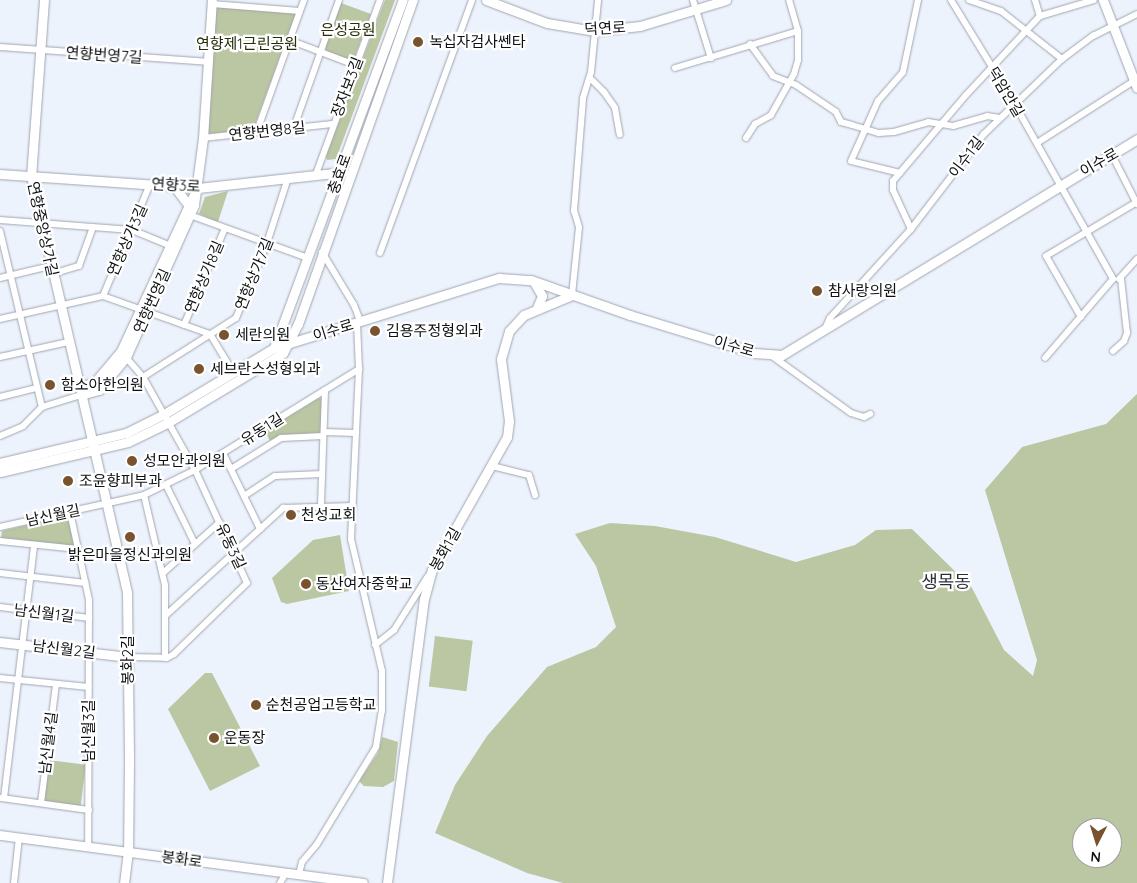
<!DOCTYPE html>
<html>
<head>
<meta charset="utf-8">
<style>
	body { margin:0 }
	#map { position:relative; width:1137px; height:883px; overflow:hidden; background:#edf3fd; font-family:Quicksand,"Noto Sans KR",sans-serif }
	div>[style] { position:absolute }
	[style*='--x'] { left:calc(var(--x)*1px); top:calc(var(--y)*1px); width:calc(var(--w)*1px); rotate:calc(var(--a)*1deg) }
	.green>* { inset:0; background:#bbc6a2; transform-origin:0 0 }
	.roads { filter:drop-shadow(0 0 1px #a0a5af) drop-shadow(0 0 1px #a0a5af) }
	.street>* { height:6px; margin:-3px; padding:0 3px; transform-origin:3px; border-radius:3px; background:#fff }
	.secondary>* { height:9px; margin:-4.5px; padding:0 4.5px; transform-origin:4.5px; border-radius:4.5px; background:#fff }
	.dots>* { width:14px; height:14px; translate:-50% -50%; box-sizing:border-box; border:2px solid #fff; border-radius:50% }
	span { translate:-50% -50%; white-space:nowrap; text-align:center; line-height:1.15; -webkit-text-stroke:4.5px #fff; paint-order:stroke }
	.street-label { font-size:15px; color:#0e1013 }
	.park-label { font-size:15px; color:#262f0a }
	.poi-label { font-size:15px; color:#0e1013 }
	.left { translate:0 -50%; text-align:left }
	.quarter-label { font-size:18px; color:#2b2f37 }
	.north { position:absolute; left:1072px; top:818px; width:50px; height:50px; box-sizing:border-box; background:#fff; border:1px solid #9f9fa1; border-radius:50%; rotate:185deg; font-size:14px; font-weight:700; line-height:20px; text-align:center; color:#0e1013 }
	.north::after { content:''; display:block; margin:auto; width:18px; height:22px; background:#78532e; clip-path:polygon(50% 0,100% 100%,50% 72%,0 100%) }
</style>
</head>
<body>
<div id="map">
	<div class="green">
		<div style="clip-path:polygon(385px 0,395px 0,336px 159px,327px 160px,326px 156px)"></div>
		<div style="clip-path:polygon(341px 3px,371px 14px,355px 56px,349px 61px,327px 53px,325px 45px)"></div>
		<div style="clip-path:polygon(219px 6px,296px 13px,253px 130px,206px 134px,214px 9px)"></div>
		<div style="clip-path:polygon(228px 191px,218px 222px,199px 214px,205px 197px)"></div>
		<div style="clip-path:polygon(evenodd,1137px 394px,1137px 883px,563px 883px,527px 873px,435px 833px,455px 785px,487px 736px,547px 667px,596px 647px,616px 627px,596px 566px,575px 534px,610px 523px,655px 526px,715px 537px,796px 562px,855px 545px,876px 530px,912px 529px,972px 588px,1004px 650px,1033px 676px,1037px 660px,985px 490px,1022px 447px,1106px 424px,1137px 394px,1082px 828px,1112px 828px,1112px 858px,1082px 858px,1082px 828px)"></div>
		<div style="clip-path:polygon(319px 398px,324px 399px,323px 433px,290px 435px,271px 443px,265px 431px)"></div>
		<div style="clip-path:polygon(68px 515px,75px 546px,1px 539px,2px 531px)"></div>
		<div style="clip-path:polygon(340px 535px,349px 591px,287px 604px,281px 602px,272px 578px,313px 540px)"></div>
		<div style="left:435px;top:636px;width:38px;height:51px;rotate:7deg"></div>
		<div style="clip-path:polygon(205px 673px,212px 673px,260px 766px,210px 791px,168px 709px)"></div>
		<div style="clip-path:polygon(382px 737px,398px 742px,394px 781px,383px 787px,364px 786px,359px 781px,378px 753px)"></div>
		<div style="left:48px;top:760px;width:38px;height:42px;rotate:7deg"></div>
	</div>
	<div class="roads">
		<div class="street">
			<div style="--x:693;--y:0;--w:61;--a:72.8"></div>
			<div style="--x:951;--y:0;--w:121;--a:58.5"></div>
			<div style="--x:1014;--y:103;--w:202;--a:60.6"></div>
			<div style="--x:1113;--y:279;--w:104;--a:130.7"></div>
			<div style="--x:969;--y:0;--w:34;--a:19"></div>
			<div style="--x:1001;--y:11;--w:78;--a:38.2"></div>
			<div style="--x:1035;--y:0;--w:17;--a:73"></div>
			<div style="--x:212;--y:4;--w:88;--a:4.5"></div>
			<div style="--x:300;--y:11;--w:12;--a:-70"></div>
			<div style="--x:289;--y:40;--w:71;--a:20.7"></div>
			<div style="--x:750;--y:44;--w:39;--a:54"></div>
			<div style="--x:773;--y:76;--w:25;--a:21"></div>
			<div style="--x:796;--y:85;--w:48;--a:34"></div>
			<div style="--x:836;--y:112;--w:11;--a:63"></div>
			<div style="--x:841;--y:122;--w:11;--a:15"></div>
			<div style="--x:852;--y:125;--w:28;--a:17"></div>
			<div style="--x:879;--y:133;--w:15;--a:-4"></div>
			<div style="--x:894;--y:132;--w:35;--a:-16"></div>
			<div style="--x:928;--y:122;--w:25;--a:9"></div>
			<div style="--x:953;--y:126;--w:35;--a:-16"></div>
			<div style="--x:987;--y:116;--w:13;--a:9"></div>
			<div style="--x:0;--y:47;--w:208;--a:4.1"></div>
			<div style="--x:675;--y:68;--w:128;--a:-16.7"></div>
			<div style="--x:798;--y:31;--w:32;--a:-106"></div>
			<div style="--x:590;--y:78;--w:20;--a:45"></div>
			<div style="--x:604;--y:92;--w:19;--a:55"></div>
			<div style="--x:615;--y:108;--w:27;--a:80"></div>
			<div style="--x:294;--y:127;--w:135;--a:-70.5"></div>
			<div style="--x:257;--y:131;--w:127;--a:-70.3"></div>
			<div style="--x:203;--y:138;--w:130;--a:-6.2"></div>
			<div style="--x:746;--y:138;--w:17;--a:-57"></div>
			<div style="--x:755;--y:124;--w:18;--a:-29"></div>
			<div style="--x:771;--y:115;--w:47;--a:-60.7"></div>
			<div style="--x:794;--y:74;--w:15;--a:-74"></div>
			<div style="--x:798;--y:60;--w:29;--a:-90"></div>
			<div style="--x:1037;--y:143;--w:115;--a:-32.6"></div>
			<div style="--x:1112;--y:155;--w:55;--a:63"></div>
			<div style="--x:900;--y:173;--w:50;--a:-166.2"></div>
			<div style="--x:851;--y:161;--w:66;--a:-65.8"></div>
			<div style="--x:878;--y:101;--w:38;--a:-49"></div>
			<div style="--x:903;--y:72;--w:74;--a:-78.2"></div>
			<div style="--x:316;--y:174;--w:185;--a:-69.8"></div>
			<div style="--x:187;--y:214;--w:129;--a:20"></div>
			<div style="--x:0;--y:220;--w:132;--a:4.3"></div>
			<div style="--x:132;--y:230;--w:44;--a:22.5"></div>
			<div style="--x:911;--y:229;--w:43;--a:-114.8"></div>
			<div style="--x:893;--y:190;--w:9;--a:-90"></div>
			<div style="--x:893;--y:181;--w:113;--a:-49.7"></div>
			<div style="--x:966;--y:95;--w:108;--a:-46.9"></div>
			<div style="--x:1040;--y:16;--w:56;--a:-16.5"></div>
			<div style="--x:0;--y:231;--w:181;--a:76.6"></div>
			<div style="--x:42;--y:407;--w:41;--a:-17.1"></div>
			<div style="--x:322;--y:252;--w:62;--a:58.9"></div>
			<div style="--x:354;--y:305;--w:17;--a:69"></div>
			<div style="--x:380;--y:253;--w:269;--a:-70"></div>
			<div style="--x:52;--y:274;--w:28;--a:-17"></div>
			<div style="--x:79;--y:266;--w:41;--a:-70.3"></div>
			<div style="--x:0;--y:278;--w:51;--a:-13.5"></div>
			<div style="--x:1119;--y:279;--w:27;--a:-48"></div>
			<div style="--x:572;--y:295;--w:68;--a:-84.1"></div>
			<div style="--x:579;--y:227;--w:17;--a:-107"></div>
			<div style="--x:574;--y:211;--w:113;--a:-85.4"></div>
			<div style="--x:583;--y:98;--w:27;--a:-73"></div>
			<div style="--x:591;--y:72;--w:72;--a:-84.4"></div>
			<div style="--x:103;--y:296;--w:121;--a:-67.2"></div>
			<div style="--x:1081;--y:317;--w:70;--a:-119.8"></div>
			<div style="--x:1046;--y:256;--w:106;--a:-30.7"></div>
			<div style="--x:0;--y:319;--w:106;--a:-12.6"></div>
			<div style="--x:103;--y:296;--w:114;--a:19.6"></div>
			<div style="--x:210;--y:334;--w:44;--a:58.8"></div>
			<div style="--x:184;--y:325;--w:105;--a:-67.1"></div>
			<div style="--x:825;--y:329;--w:12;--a:-66"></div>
			<div style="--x:830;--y:318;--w:120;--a:-47.7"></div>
			<div style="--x:911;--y:229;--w:120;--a:-52.5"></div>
			<div style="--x:984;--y:134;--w:108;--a:-43.9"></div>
			<div style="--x:1062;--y:59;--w:39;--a:-37"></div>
			<div style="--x:1093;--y:36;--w:49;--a:-26.6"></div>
			<div style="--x:1113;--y:351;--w:15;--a:-42"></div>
			<div style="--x:1124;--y:341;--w:9;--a:-69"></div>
			<div style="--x:1127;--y:333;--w:54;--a:-96.3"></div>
			<div style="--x:123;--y:354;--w:30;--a:49"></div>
			<div style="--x:143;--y:377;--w:110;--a:-32.4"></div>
			<div style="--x:236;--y:318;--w:81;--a:-67.5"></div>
			<div style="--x:267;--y:243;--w:68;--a:-72.1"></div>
			<div style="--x:772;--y:356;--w:97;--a:35.8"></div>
			<div style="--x:851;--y:413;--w:14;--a:17"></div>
			<div style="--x:864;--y:417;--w:7;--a:-27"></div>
			<div style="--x:0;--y:357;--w:70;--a:-12.4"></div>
			<div style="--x:0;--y:397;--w:38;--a:-14"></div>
			<div style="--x:324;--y:432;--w:32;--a:2"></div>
			<div style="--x:0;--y:436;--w:25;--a:-23"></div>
			<div style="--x:23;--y:426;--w:27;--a:-45"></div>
			<div style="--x:223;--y:453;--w:85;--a:64"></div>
			<div style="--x:492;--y:466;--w:38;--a:14"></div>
			<div style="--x:529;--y:475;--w:21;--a:73"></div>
			<div style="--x:231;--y:469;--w:59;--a:-31.8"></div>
			<div style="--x:281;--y:438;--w:42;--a:-2.7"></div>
			<div style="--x:166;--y:485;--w:66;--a:63.8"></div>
			<div style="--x:144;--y:495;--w:92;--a:76.9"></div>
			<div style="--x:165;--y:585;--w:73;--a:90"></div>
			<div style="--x:244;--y:496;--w:37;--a:-33"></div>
			<div style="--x:275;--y:476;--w:47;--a:-2.4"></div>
			<div style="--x:321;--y:505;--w:115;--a:-88"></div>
			<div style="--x:70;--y:512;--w:90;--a:77.8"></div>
			<div style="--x:89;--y:600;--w:246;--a:90.2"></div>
			<div style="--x:0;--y:527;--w:148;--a:-12.5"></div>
			<div style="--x:144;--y:495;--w:57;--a:-26.1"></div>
			<div style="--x:195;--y:470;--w:193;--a:-31.6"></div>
			<div style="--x:0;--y:541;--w:78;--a:5.9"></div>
			<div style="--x:0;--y:573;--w:86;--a:6.7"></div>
			<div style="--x:163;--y:573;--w:76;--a:-41.8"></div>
			<div style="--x:0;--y:607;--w:90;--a:7"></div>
			<div style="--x:166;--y:615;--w:159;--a:-42.4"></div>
			<div style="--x:283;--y:508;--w:70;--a:-1.6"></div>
			<div style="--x:375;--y:645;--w:24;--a:-38"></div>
			<div style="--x:394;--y:630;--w:64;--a:-57.8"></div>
			<div style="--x:128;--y:657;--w:39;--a:1"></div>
			<div style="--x:167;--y:658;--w:8;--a:-30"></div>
			<div style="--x:174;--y:654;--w:102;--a:-44.2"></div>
			<div style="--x:247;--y:583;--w:124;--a:-114.7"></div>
			<div style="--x:195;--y:470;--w:107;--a:-119.2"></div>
			<div style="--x:0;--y:678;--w:89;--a:5.8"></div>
			<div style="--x:1;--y:798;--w:89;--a:7.8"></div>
			<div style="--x:4;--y:798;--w:255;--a:-83.2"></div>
			<div style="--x:41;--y:803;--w:120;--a:-82.8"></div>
			<div style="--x:299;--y:874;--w:12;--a:-76"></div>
			<div style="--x:302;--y:862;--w:23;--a:-50"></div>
			<div style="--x:317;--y:844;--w:114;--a:-58.7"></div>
			<div style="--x:376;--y:747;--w:36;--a:-81"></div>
			<div style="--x:382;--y:711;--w:40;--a:-90"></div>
			<div style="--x:382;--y:671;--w:136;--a:-103.2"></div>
			<div style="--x:351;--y:539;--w:170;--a:-87.3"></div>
			<div style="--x:359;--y:369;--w:46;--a:-92.5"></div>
			<div style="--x:14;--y:883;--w:46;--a:-83.8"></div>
			<div style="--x:280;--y:883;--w:12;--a:-59"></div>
		</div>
		<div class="secondary">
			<div style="--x:44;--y:0;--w:176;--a:94.2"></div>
			<div style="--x:31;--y:176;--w:428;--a:77"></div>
			<div style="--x:127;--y:593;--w:169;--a:89.3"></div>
			<div style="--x:129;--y:762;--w:89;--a:90.6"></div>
			<div style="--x:128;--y:851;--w:32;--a:97"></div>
			<div style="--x:486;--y:0;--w:65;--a:20.7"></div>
			<div style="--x:547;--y:23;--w:49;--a:9.5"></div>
			<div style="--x:595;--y:31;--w:45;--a:-6.3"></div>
			<div style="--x:640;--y:26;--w:90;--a:-16.8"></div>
			<div style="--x:1103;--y:0;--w:94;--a:68.9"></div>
			<div style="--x:0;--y:174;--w:198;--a:4"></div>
			<div style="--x:198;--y:188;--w:146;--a:-6.3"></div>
			<div style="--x:174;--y:186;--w:21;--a:53"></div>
			<div style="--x:534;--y:282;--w:16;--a:60"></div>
			<div style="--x:542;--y:296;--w:13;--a:113"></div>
			<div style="--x:274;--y:348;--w:371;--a:-69.7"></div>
			<div style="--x:79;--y:387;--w:17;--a:-17"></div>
			<div style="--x:95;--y:382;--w:40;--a:-50"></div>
			<div style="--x:121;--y:351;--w:175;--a:-65"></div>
			<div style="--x:81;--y:395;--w:19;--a:-16"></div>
			<div style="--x:99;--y:390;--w:43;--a:-50.7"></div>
			<div style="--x:126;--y:357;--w:167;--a:-65.9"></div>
			<div style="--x:194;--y:205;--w:68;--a:-82.3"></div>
			<div style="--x:203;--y:138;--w:138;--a:-86.3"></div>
			<div style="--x:0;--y:463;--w:130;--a:-13.4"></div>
			<div style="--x:126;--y:433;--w:42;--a:-26.6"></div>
			<div style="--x:164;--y:414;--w:128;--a:-31"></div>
			<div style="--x:274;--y:348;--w:236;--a:-17.3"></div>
			<div style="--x:499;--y:278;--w:32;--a:4"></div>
			<div style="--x:531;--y:280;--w:105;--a:19.5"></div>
			<div style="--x:630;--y:315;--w:130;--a:17"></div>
			<div style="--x:754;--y:353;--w:28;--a:4"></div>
			<div style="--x:782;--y:355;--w:416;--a:-31.3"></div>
			<div style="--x:0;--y:472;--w:131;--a:-13.2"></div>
			<div style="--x:128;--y:442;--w:46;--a:-26"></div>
			<div style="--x:169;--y:422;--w:133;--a:-31.2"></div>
			<div style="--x:283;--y:353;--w:33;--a:-63"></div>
			<div style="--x:298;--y:324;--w:344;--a:-70.5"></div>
			<div style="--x:0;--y:642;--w:129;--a:6.7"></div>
			<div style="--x:0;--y:835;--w:366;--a:7.5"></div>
			<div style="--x:387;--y:883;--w:286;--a:-82.6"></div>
			<div style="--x:424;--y:599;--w:30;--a:-75"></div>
			<div style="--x:432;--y:570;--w:153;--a:-60.6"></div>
			<div style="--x:507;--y:437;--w:16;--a:-83"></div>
			<div style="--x:509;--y:421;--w:63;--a:-97.4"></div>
			<div style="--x:501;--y:359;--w:29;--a:-74"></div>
			<div style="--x:509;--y:331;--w:22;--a:-47"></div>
			<div style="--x:524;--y:315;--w:52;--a:-22.6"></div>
		</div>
	</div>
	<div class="dots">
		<div style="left:418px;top:42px;background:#78532e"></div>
		<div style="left:817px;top:291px;background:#78532e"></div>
		<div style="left:375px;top:331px;background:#78532e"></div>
		<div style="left:224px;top:335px;background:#78532e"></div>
		<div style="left:199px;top:369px;background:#78532e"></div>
		<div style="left:50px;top:385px;background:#78532e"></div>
		<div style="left:132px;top:461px;background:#78532e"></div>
		<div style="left:68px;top:481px;background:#78532e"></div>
		<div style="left:291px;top:515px;background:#78532e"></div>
		<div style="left:130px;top:537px;background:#78532e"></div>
		<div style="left:306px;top:584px;background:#78532e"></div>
		<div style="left:256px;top:705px;background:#78532e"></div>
		<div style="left:214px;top:738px;background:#78532e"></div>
	</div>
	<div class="street-label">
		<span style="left:605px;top:28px;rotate:-3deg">덕연로</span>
		<span style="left:104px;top:55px;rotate:4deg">연향번영7길</span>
		<span style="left:347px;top:87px;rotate:-69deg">장자보3길</span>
		<span style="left:1006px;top:92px;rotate:59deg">덕암안길</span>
		<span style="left:267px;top:131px;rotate:-6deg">연향번영8길</span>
		<span style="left:966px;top:157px;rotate:-53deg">이수1길</span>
		<span style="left:1099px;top:162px;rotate:-30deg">이수로</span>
		<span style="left:339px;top:174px;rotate:-70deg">충효로</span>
		<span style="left:176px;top:185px;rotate:3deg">연향3로</span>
		<span style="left:43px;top:229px;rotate:78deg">연향중앙상가길</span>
		<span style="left:127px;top:240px;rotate:-66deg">연향상가3길</span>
		<span style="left:254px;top:274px;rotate:-68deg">연향상가7길</span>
		<span style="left:204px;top:277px;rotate:-67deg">연향상가8길</span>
		<span style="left:152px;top:301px;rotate:-66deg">연향번영길</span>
		<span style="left:333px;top:330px;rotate:-17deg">이수로</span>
		<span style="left:734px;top:346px;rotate:16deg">이수로</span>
		<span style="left:262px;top:429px;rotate:-32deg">유동1길</span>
		<span style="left:53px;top:515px;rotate:-12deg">남신월길</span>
		<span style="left:231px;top:546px;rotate:65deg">유동3길</span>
		<span style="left:445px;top:549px;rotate:-61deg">봉화1길</span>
		<span style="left:44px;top:613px;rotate:7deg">남신월1길</span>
		<span style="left:64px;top:649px;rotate:7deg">남신월2길</span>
		<span style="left:128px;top:660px;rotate:-90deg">봉화2길</span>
		<span style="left:89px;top:731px;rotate:-90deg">남신월3길</span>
		<span style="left:48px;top:743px;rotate:-83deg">남신월4길</span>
		<span style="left:182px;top:859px;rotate:8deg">봉화로</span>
	</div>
	<div class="park-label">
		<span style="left:348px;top:30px">은성공원</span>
		<span style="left:247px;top:44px">연향제1근린공원</span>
	</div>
	<div class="poi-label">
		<span class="left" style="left:429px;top:42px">녹십자검사쎈타</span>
		<span class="left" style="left:828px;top:291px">참사랑의원</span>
		<span class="left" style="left:386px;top:331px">김용주정형외과</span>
		<span class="left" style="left:235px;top:335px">세란의원</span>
		<span class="left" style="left:210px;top:369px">세브란스성형외과</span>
		<span class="left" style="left:61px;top:385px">함소아한의원</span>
		<span class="left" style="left:143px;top:461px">성모안과의원</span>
		<span class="left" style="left:79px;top:481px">조윤향피부과</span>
		<span class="left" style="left:301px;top:515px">천성교회</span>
		<span style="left:130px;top:555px">밝은마을정신과의원</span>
		<span class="left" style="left:316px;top:584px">동산여자중학교</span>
		<span class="left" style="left:266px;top:705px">순천공업고등학교</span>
		<span class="left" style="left:224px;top:738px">운동장</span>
	</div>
	<div class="quarter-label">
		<span style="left:946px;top:582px">생목동</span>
	</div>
	<div class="north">N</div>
</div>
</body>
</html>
